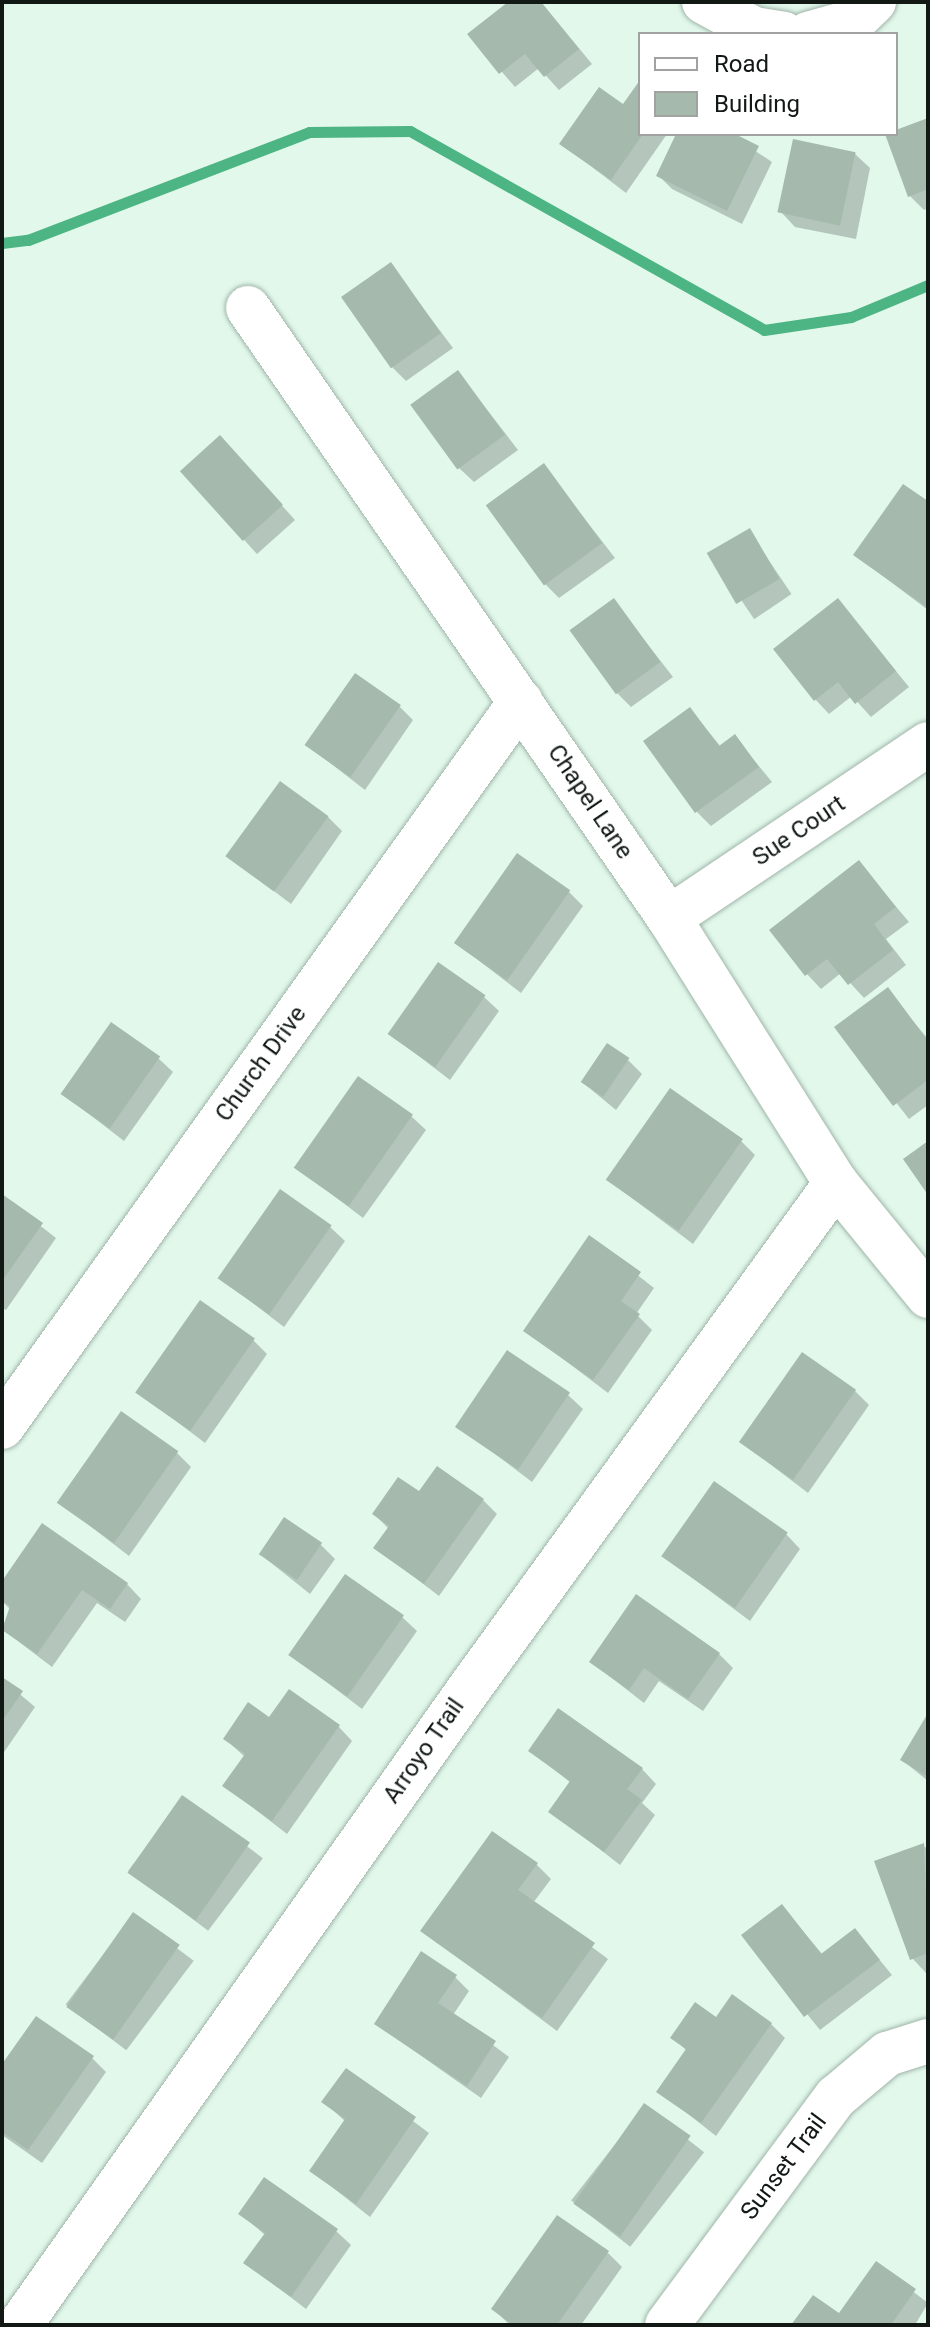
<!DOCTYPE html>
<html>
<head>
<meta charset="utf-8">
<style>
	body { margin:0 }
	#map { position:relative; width:930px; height:2327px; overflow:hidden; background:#e1f8eb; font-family:Roboto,sans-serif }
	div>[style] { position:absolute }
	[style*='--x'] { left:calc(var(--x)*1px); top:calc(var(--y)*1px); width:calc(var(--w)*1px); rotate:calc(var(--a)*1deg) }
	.shadow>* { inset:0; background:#0003; transform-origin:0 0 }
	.stream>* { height:11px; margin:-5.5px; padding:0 5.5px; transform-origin:5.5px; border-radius:5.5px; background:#4db483 }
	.building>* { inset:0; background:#a5baad; transform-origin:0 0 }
	.roads { filter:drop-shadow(0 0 2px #a0b5a9) drop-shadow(0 0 2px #a0b5a9) }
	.minor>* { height:44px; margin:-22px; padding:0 22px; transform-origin:22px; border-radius:22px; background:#fff }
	span { translate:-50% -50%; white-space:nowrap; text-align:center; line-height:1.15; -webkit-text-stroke:6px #fff; paint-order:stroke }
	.street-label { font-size:24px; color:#121915 }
	.frame { position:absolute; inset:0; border:4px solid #121915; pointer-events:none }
	.legend { position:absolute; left:638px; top:32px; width:260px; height:104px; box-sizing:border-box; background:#fff; border:2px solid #a0a3a1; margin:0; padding:10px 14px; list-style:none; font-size:24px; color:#121915 }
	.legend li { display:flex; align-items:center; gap:16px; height:40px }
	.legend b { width:40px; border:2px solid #a0a3a1 }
</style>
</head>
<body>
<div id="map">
	<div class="shadow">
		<div style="clip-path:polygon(511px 2px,541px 2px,592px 64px,559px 90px,539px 68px,515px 87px,470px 35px)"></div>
		<div style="clip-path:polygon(928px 120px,928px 208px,924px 210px,910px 196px)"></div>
		<div style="clip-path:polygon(640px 134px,667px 134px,626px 193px,562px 144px)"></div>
		<div style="clip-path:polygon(678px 134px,730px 134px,772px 162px,742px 224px,672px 189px,658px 175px)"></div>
		<div style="clip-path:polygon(855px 154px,870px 168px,856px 239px,795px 227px,781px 212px)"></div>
		<div style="clip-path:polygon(390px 264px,453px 348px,406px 381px,392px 367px)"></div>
		<div style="clip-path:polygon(458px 372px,518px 450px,474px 482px,459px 468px)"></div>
		<div style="clip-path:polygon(234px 452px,295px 520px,257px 554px,182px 471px)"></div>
		<div style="clip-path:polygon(544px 466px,615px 558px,559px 598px,545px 584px)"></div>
		<div style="clip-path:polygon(928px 504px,928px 610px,855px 555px)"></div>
		<div style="left:749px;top:531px;width:76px;height:45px;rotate:56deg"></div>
		<div style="clip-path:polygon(838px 600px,909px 687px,871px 717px,852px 696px,829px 714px,815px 699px)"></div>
		<div style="clip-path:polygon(614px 601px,673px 677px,631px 707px,617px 693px)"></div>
		<div style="clip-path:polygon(399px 706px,413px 720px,365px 790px,307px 745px)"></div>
		<div style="clip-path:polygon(690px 709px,721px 747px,735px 737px,772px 782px,711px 826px,697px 812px)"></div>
		<div style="clip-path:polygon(328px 817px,342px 831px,291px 904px,229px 857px)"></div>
		<div style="clip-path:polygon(859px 863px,909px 922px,886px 939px,906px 965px,864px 998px,841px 973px,821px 989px,807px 974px)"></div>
		<div style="clip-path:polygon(568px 891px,583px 906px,521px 993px,456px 943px)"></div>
		<div style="clip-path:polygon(887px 990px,928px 1039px,928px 1105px,909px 1119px,837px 1027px)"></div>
		<div style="clip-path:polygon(484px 997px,499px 1011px,450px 1080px,390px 1034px)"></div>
		<div style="clip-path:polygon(158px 1058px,173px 1072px,124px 1141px,63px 1094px)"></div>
		<div style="clip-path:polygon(628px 1060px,642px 1074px,616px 1110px,582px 1082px)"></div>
		<div style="clip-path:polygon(411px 1116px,426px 1130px,363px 1218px,297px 1168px)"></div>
		<div style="clip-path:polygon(741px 1141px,755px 1155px,693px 1244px,608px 1180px)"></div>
		<div style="clip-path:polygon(2px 1196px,56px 1238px,6px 1310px,2px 1308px)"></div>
		<div style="clip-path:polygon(330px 1227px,345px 1241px,284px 1327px,220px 1278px)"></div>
		<div style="clip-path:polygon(590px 1238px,654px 1288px,636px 1314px,652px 1330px,608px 1393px,525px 1330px)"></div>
		<div style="clip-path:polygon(253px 1340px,267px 1354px,205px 1443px,138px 1392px)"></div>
		<div style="clip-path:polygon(855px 1391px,869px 1405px,808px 1493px,741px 1442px)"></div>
		<div style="clip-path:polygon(568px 1395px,583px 1409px,532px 1482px,457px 1425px)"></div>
		<div style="clip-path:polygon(177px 1453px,191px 1467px,129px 1556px,59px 1502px)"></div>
		<div style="clip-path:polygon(419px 1494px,483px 1500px,497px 1514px,439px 1596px,376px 1548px,389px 1529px,374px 1514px)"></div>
		<div style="clip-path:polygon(786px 1534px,800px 1549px,750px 1621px,663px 1556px)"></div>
		<div style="clip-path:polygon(321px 1545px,335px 1559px,310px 1594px,260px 1554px)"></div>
		<div style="clip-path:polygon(127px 1584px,141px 1599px,125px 1622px,97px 1603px,52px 1667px,2px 1629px,10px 1609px,2px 1601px,2px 1585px)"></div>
		<div style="clip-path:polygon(402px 1617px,417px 1631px,362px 1709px,291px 1655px)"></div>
		<div style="clip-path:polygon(719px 1654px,733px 1668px,703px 1711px,659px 1681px,644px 1703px,591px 1662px)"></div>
		<div style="clip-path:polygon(2px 1679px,35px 1707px,2px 1755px)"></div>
		<div style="clip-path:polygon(928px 1717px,928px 1781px,902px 1760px)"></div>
		<div style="clip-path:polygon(338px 1726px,352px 1741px,287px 1834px,225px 1786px,245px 1757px,225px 1739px)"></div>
		<div style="clip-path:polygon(530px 1751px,642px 1769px,656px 1784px,642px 1803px,655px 1815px,620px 1865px,551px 1811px,571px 1783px)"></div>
		<div style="left:183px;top:1798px;width:100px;height:91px;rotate:37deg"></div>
		<div style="clip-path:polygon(923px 1845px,928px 1850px,926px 1973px,912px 1958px)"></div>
		<div style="clip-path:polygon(536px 1864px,551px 1879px,533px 1903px,608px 1959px,557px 2031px,423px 1931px)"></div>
		<div style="clip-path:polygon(782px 1906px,823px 1955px,855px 1930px,892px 1975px,820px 2030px,744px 1936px)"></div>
		<div style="left:133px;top:1915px;width:76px;height:112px;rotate:37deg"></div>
		<div style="clip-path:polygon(455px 1977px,469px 1991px,453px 2015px,509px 2057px,481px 2098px,376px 2024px)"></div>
		<div style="clip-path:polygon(716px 2020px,771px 2024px,785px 2038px,716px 2136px,659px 2091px,687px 2051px,673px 2037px)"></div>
		<div style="clip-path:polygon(92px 2058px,106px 2072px,42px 2163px,2px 2135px,2px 2068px)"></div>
		<div style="clip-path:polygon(346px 2071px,429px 2133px,370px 2217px,312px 2171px,346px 2122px,324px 2102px)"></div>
		<div style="left:645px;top:2106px;width:75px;height:120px;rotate:38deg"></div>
		<div style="clip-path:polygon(241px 2214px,336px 2231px,351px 2245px,306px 2309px,246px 2263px,265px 2235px)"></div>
		<div style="clip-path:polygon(608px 2253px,622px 2267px,581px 2325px,510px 2325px,493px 2309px)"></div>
		<div style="clip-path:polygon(877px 2264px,928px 2303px,915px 2325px,794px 2325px,840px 2316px)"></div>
	</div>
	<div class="stream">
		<div style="--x:2;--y:243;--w:26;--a:-7"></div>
		<div style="--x:28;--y:240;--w:301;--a:-21"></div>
		<div style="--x:309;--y:132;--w:101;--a:-0.6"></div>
		<div style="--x:410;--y:131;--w:406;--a:29.3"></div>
		<div style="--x:764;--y:330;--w:88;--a:-8.5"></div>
		<div style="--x:851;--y:317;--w:83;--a:-22.6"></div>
	</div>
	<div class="building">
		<div style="clip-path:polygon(508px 2px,541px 2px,579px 49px,544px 77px,525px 54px,499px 74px,467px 34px)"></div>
		<div style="clip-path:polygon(640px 80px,643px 134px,611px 180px,559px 144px,599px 87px,623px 104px)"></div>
		<div style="clip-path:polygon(928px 118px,928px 189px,908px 197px,885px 134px)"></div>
		<div style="clip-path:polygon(676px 134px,735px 134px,759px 146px,727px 211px,656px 176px)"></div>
		<div style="left:793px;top:139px;width:64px;height:75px;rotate:12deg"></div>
		<div style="left:391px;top:262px;width:87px;height:61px;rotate:55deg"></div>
		<div style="left:458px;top:370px;width:80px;height:59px;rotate:54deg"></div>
		<div style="left:220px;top:435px;width:94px;height:54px;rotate:48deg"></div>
		<div style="left:544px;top:463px;width:99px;height:72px;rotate:54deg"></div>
		<div style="clip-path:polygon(903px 484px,928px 501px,928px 608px,853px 555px)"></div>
		<div style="left:750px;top:528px;width:59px;height:50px;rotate:60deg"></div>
		<div style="left:614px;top:598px;width:79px;height:55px;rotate:54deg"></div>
		<div style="clip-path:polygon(838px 598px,896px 671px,855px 704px,838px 682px,814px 701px,773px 649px)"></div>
		<div style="left:355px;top:673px;width:56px;height:88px;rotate:35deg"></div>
		<div style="clip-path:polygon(690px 707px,719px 746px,735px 734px,759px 767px,695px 813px,643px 741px)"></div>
		<div style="left:280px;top:781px;width:60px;height:93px;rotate:36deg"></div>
		<div style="left:517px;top:853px;width:65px;height:110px;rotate:35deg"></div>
		<div style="clip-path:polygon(859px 860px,896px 907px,874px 924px,893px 950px,848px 985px,827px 959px,805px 976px,769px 930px)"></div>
		<div style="left:438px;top:962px;width:58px;height:88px;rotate:35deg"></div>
		<div style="clip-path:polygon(888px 987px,928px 1041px,928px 1080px,893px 1106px,834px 1027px)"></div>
		<div style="left:111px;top:1022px;width:60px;height:88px;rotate:35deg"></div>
		<div style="left:607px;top:1043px;width:27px;height:47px;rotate:34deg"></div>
		<div style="left:358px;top:1076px;width:67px;height:112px;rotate:35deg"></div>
		<div style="left:670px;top:1088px;width:89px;height:112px;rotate:35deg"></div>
		<div style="clip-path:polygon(928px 1141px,928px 1195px,903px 1159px)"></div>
		<div style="left:280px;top:1189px;width:63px;height:109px;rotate:35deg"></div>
		<div style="clip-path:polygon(2px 1194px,43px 1223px,2px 1281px)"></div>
		<div style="clip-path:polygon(589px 1235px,641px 1272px,621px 1301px,640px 1314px,593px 1380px,523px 1331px)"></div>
		<div style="left:200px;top:1300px;width:67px;height:113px;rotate:35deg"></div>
		<div style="left:507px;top:1350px;width:76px;height:93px;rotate:34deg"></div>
		<div style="left:802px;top:1352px;width:66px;height:110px;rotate:35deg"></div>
		<div style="left:121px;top:1411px;width:70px;height:112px;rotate:35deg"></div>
		<div style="clip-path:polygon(437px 1466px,484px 1499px,424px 1584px,373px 1548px,389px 1526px,372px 1514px,398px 1477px,419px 1491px)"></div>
		<div style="left:714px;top:1481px;width:90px;height:92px;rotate:35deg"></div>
		<div style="left:284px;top:1517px;width:46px;height:45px;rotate:34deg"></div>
		<div style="clip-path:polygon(42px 1523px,128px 1583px,110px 1609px,82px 1590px,37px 1654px,2px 1630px,10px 1606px,2px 1601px,2px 1581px)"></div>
		<div style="left:345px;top:1574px;width:72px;height:99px;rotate:35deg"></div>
		<div style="clip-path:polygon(636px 1594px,720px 1653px,688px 1699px,644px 1668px,629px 1690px,589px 1662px)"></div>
		<div style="clip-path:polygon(2px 1677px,23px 1691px,2px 1721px)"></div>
		<div style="clip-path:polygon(289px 1689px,340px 1725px,272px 1821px,222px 1786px,245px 1754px,223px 1739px,248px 1702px,269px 1717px)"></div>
		<div style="clip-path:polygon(558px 1708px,643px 1768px,627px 1789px,642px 1800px,604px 1852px,548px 1812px,570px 1781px,528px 1751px)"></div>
		<div style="clip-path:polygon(928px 1713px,928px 1777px,900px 1760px)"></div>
		<div style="left:182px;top:1795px;width:83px;height:95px;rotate:35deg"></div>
		<div style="clip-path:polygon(492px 1831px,538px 1863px,518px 1890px,595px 1943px,542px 2018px,420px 1931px)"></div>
		<div style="clip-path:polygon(924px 1843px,928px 1953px,910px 1960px,874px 1861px)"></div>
		<div style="clip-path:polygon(782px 1904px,821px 1954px,855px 1928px,880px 1960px,804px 2017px,741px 1935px)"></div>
		<div style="left:133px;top:1912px;width:57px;height:116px;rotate:35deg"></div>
		<div style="clip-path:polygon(421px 1951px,457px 1975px,438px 2003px,496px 2041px,467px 2086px,374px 2024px)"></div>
		<div style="clip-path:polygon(732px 1994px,772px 2023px,701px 2123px,656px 2092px,686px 2049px,670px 2038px,695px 2002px,716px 2017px)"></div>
		<div style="clip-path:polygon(36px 2016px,94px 2056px,28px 2150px,2px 2132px,2px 2064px)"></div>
		<div style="clip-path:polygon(346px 2068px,416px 2117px,356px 2204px,309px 2171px,345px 2119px,321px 2102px)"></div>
		<div style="left:644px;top:2103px;width:57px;height:123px;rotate:35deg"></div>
		<div style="clip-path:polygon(264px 2177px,338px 2229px,291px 2297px,243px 2263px,265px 2233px,238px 2214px)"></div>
		<div style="clip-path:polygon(557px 2215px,609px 2251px,557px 2325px,513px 2325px,491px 2309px)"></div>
		<div style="clip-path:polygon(876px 2261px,916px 2289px,891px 2325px,791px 2325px,813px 2295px,839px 2313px)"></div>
	</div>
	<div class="roads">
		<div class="minor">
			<div style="--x:704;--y:2;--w:57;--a:28.4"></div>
			<div style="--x:754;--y:29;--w:30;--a:9"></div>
			<div style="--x:808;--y:34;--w:48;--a:-15.8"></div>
			<div style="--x:854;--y:21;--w:28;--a:-44"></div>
			<div style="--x:248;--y:308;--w:741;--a:55.39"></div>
			<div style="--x:669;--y:918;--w:313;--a:57.8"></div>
			<div style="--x:836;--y:1183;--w:146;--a:50.8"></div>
			<div style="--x:669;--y:918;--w:312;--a:-33.9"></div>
			<div style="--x:2;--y:1427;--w:892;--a:-54.44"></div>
			<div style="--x:20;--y:2325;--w:779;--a:-54.78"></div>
			<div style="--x:469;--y:1689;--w:625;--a:-54.05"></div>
			<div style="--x:667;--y:2325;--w:284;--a:-53.5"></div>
			<div style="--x:836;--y:2097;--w:67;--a:-40.1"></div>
			<div style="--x:887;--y:2054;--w:43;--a:-17.6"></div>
		</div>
	</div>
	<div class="street-label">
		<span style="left:590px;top:802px;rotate:56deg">Chapel Lane</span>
		<span style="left:799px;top:831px;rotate:-34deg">Sue Court</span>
		<span style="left:261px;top:1064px;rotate:-54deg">Church Drive</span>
		<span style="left:424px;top:1751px;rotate:-55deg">Arroyo Trail</span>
		<span style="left:784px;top:2167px;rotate:-53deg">Sunset Trail</span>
	</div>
	<div class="frame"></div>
	<ul class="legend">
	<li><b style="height:10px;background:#fff"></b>Road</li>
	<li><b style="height:22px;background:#a5baad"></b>Building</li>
	</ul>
</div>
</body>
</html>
